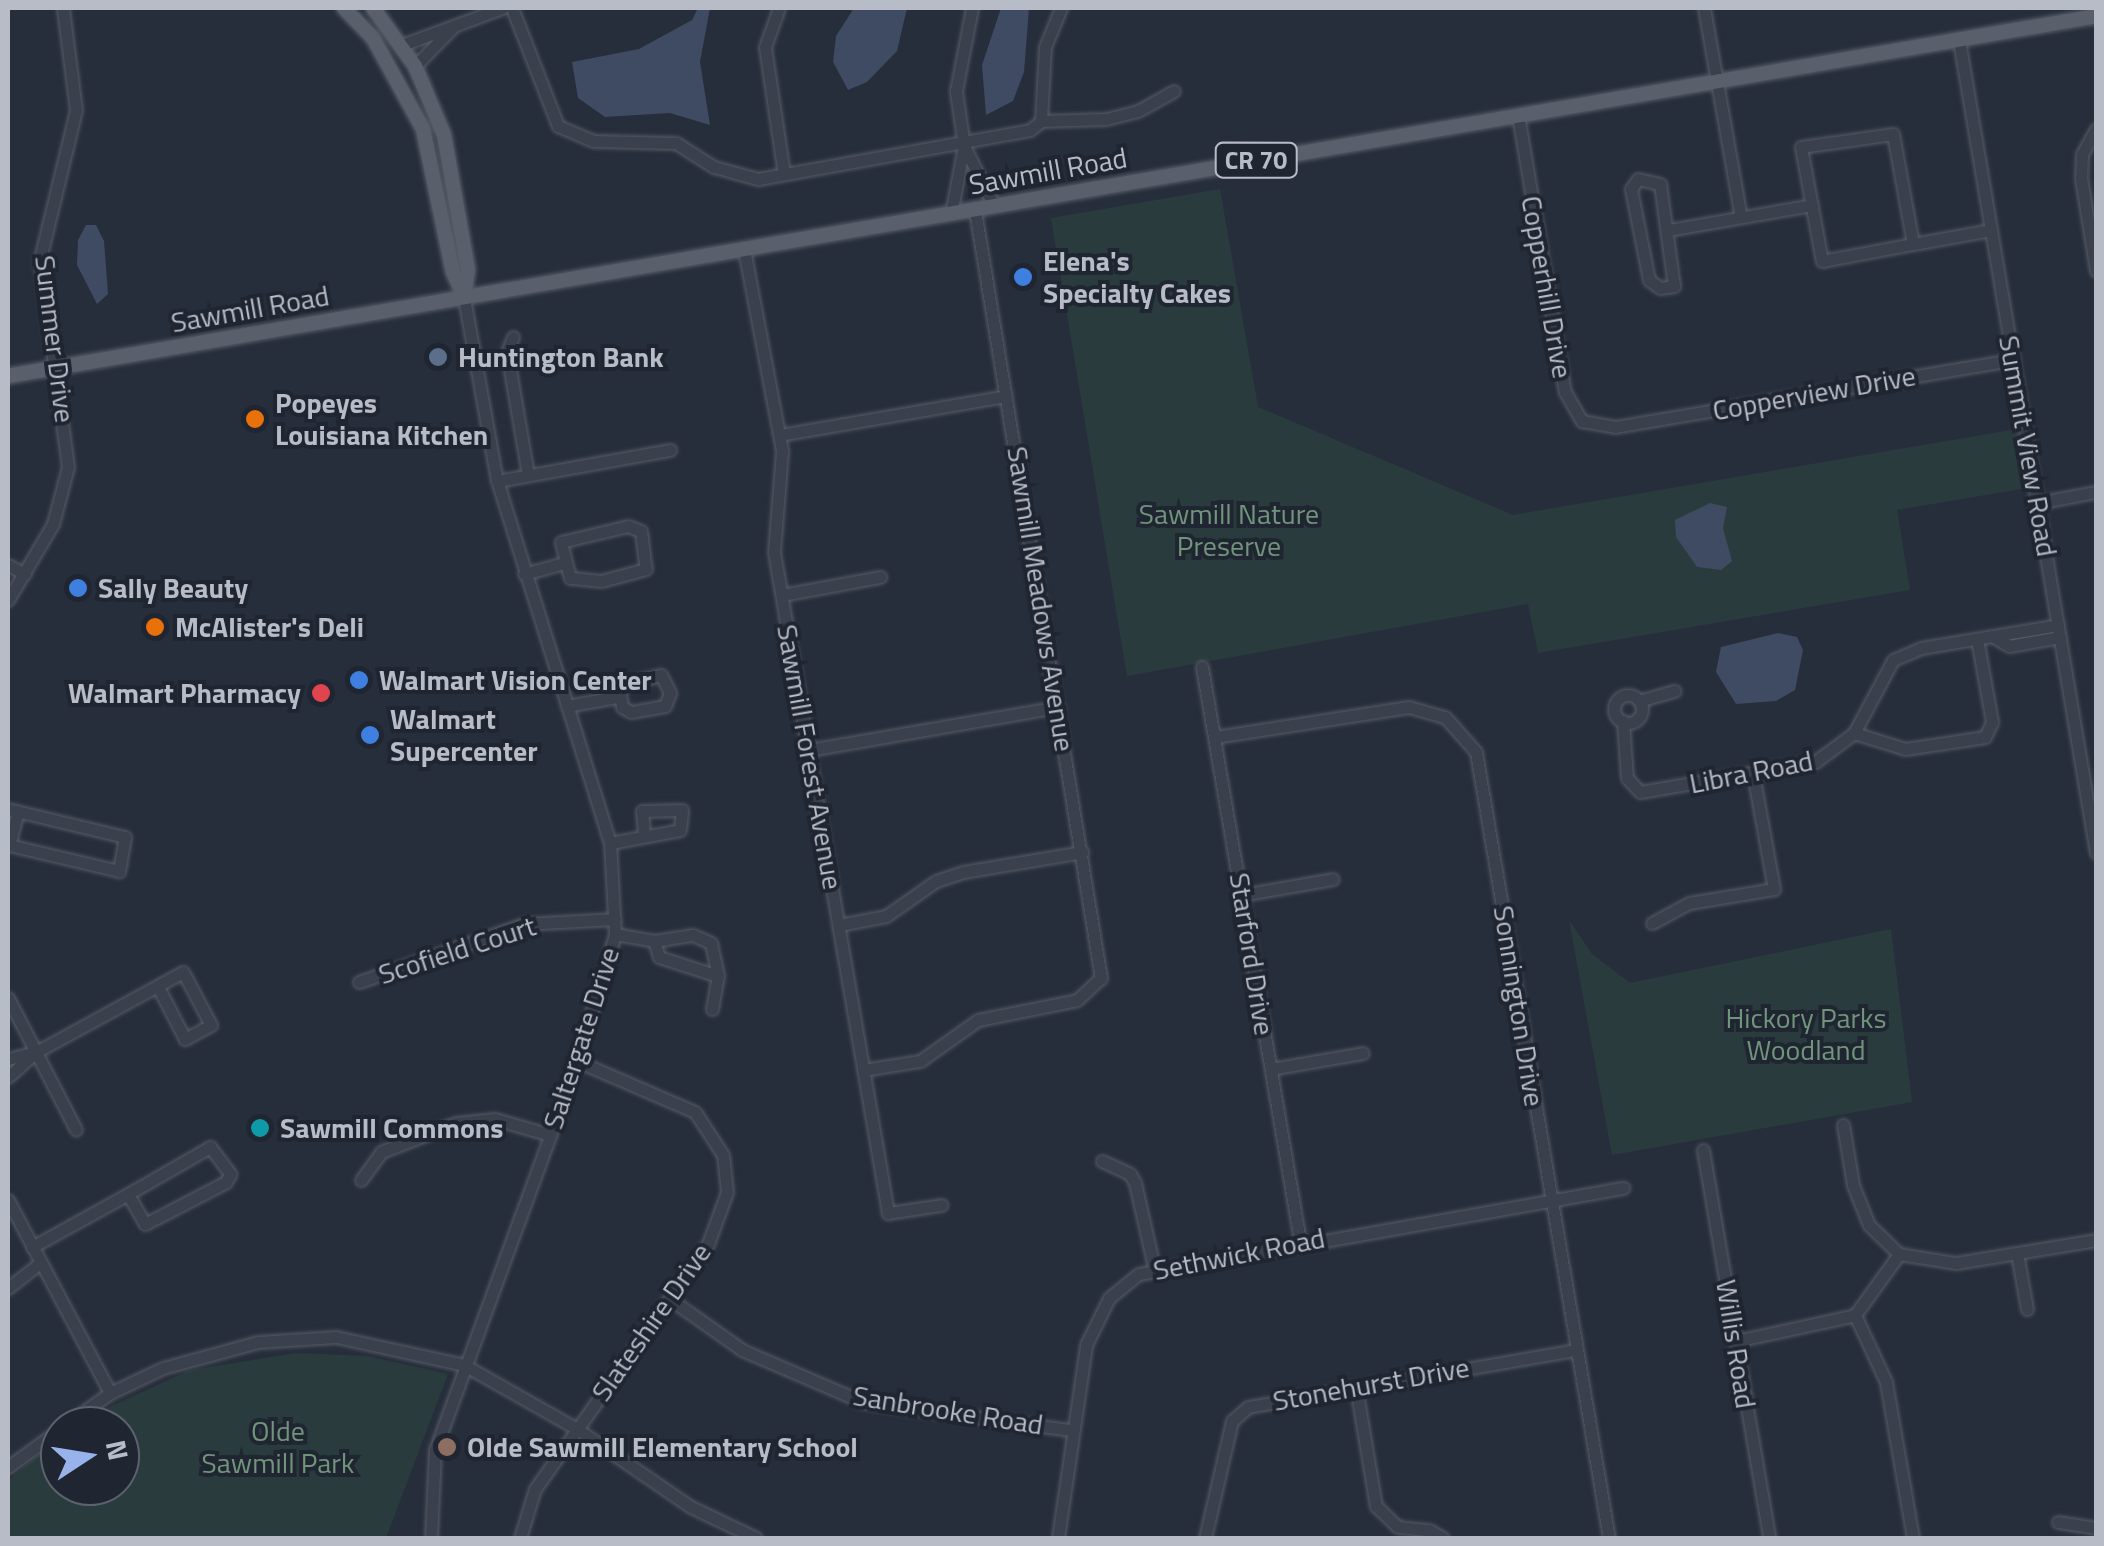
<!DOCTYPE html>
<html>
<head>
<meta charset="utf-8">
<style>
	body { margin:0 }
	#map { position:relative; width:2104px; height:1546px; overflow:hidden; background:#272e3b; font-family:"Titillium Web",sans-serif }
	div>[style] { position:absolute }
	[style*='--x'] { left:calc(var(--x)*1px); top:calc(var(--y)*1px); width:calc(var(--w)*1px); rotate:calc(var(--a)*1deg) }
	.green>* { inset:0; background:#2a3b3d }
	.water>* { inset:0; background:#3f4b62 }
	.roads { filter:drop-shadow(0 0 2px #565c67) drop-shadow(0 0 2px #565c67) }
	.minor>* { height:11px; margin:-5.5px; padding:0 5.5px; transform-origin:5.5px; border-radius:5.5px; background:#3b414c }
	.minor>.ring { margin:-5.5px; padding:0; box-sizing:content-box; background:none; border:11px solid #3b414c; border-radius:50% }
	.major>* { height:14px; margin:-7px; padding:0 7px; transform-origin:7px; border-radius:7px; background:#595f6b }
	.dots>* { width:28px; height:28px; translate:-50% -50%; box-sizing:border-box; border:5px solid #202631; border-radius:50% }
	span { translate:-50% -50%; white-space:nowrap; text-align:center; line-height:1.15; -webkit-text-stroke:8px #202631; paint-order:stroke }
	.shield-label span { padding:2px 8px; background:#202631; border:2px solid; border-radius:8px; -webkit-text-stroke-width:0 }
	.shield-label { font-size:25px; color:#b7bcc7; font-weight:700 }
	.street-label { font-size:28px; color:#b7bcc7 }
	.poi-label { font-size:28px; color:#b7bcc7; font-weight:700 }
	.left { translate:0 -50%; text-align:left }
	.right { translate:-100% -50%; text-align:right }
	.park-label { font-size:28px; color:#71947c }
	.frame { position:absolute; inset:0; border:10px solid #b7bcc7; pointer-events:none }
	.north { position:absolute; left:40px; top:1406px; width:100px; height:100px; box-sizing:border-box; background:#202631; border:2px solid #5c626d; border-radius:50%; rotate:78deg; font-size:28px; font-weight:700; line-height:40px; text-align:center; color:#b7bcc7 }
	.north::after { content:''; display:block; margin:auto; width:35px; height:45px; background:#98b2eb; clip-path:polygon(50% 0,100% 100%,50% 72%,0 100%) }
</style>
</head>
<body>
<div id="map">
	<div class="green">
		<div style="clip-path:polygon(1220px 189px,1258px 407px,1513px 515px,2017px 429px,2027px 488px,1897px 510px,1910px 590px,1538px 653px,1528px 604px,1127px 676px,1051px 218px)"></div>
		<div style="clip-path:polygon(1569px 920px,1592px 954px,1630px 983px,1891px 929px,1912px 1102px,1612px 1155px)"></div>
		<div style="clip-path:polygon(296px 1353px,367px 1356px,448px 1374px,386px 1538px,8px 1538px,8px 1481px,60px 1436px,60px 1486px,120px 1486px,120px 1426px,73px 1426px,79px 1421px,190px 1370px)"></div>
	</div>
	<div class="water">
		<div style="clip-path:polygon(698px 8px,710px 8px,700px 62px,710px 125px,670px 113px,605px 117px,578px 98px,572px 62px,639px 49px,692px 20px)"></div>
		<div style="clip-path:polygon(854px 8px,907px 8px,897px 51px,867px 82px,848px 90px,833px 62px,836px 36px)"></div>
		<div style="clip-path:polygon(1001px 8px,1029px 8px,1024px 72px,1013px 101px,986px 115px,982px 65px)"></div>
		<div style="clip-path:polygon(86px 225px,96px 225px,104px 241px,108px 294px,97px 304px,77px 265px,78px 240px)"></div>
		<div style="clip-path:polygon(1710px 503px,1727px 507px,1723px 528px,1732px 561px,1721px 570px,1697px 567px,1676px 537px,1675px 520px)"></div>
		<div style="clip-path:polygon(1778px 633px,1797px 637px,1803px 650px,1795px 690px,1776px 701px,1736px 704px,1716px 672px,1721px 647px)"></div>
	</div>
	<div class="roads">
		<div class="minor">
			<div style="--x:512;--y:8;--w:127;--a:68.7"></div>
			<div style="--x:558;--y:126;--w:38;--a:23"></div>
			<div style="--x:593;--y:141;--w:83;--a:1.4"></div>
			<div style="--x:676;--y:143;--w:45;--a:32.3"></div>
			<div style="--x:714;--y:167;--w:46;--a:15.3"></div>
			<div style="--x:758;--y:179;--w:276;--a:-10.2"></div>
			<div style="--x:1030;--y:130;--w:14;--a:-39"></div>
			<div style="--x:1041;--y:121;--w:74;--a:-86.9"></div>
			<div style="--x:1045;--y:47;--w:42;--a:-67.7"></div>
			<div style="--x:779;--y:8;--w:41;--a:109.7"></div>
			<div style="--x:765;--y:47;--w:128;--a:81.5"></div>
			<div style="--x:1704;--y:8;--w:212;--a:80"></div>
			<div style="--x:1959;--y:40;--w:824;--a:80.43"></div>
			<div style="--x:402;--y:45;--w:107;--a:-20.3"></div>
			<div style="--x:415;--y:66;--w:56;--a:-45.7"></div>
			<div style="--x:1518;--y:115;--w:281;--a:80.4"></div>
			<div style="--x:1565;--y:392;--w:34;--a:60"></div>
			<div style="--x:1582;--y:421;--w:34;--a:10"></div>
			<div style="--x:1615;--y:427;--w:404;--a:-9.6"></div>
			<div style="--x:1041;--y:121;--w:65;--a:-1.8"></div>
			<div style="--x:1106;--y:119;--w:33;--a:-14"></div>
			<div style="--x:1138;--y:111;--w:41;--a:-29.1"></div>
			<div style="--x:2096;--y:129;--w:29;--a:119"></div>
			<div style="--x:2082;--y:154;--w:24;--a:92"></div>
			<div style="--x:2081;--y:178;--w:94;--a:80.8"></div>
			<div style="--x:964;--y:146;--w:67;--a:63.4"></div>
			<div style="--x:1638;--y:179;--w:23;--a:13"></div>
			<div style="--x:1660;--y:184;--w:103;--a:82.2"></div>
			<div style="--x:1674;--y:286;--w:14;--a:172"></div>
			<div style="--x:1660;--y:288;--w:14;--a:-144"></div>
			<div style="--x:1649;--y:280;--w:93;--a:-101.2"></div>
			<div style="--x:1631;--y:189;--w:12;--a:-55"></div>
			<div style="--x:951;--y:214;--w:69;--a:-79.2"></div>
			<div style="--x:964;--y:146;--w:56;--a:-98.3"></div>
			<div style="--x:956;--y:91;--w:85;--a:-79.1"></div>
			<div style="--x:1669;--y:230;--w:145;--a:-9.9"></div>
			<div style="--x:1913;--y:244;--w:112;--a:-100.3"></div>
			<div style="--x:1893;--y:134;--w:93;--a:172"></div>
			<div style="--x:1801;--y:147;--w:116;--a:79.6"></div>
			<div style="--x:1822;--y:261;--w:93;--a:-10.6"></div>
			<div style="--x:1913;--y:244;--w:79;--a:-10.2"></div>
			<div style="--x:744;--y:249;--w:206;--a:79.3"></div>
			<div style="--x:782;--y:451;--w:101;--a:94.5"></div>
			<div style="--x:774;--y:552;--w:671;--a:80.21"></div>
			<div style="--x:888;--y:1213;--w:54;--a:-8.6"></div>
			<div style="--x:513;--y:337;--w:16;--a:112"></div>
			<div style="--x:507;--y:352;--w:125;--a:80.3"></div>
			<div style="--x:780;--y:435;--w:229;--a:-9.8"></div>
			<div style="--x:497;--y:481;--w:176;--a:-10.2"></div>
			<div style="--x:2037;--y:503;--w:60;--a:-10.6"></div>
			<div style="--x:628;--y:526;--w:14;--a:21"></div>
			<div style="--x:641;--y:531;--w:38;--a:83"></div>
			<div style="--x:646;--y:569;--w:47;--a:165.1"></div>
			<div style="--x:601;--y:581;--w:31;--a:-174"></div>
			<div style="--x:570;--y:578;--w:37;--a:-104"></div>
			<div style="--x:561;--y:542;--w:69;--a:-13.4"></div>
			<div style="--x:8;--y:565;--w:19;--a:28"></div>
			<div style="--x:524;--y:574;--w:41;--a:-15.4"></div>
			<div style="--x:782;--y:595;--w:100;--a:-10.4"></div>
			<div style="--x:8;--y:600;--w:88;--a:-59.4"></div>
			<div style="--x:53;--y:524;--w:59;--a:-75.3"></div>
			<div style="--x:68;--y:467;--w:210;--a:-97.7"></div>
			<div style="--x:40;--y:259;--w:153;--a:-76.4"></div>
			<div style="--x:76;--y:110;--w:103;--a:-97.3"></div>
			<div style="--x:1992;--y:636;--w:20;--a:30"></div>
			<div style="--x:2009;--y:646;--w:52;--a:-10"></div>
			<div style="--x:1202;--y:667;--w:582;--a:80.31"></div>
			<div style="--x:661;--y:675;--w:20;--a:63"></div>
			<div style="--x:670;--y:693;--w:14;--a:111"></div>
			<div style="--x:665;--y:706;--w:35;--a:170"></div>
			<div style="--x:631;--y:712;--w:10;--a:-151"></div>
			<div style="--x:622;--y:707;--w:22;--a:-98"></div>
			<div style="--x:619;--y:685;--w:43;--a:-13.4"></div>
			<div class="ring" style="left:1614px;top:695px;width:17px;height:17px"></div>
			<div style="--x:1639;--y:701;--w:37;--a:-16"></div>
			<div style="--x:567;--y:706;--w:50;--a:-10.4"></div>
			<div style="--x:1623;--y:721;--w:57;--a:86"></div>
			<div style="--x:1627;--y:778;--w:19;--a:47"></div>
			<div style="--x:1640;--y:792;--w:178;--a:-9.7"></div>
			<div style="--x:1815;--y:762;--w:49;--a:-36.6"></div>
			<div style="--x:1854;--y:733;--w:83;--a:-61.9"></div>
			<div style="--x:1893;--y:660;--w:30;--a:-23"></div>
			<div style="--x:1921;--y:648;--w:139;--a:-9.5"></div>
			<div style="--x:1854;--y:733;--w:53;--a:17.4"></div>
			<div style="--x:1905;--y:749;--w:81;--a:-8.5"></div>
			<div style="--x:1985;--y:737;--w:17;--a:-65"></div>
			<div style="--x:1992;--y:722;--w:84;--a:-100.2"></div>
			<div style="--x:1215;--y:737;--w:196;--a:-8.8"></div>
			<div style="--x:1409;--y:707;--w:37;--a:16"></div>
			<div style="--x:1445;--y:717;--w:47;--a:48.5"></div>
			<div style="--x:1476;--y:752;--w:797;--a:80.4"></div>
			<div style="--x:809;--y:750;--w:253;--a:-9.8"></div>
			<div style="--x:8;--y:809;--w:120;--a:13.5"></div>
			<div style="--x:125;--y:837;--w:35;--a:100"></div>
			<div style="--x:119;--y:871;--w:113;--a:-166.7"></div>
			<div style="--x:9;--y:845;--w:34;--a:-75"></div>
			<div style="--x:610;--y:843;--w:71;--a:-10.5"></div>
			<div style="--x:680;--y:830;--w:20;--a:-84"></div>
			<div style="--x:682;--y:810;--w:40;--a:178.6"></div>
			<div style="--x:642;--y:811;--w:25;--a:85"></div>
			<div style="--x:1242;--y:895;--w:92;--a:-10"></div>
			<div style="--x:1652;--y:923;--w:42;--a:-28.4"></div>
			<div style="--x:1689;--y:903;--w:86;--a:-9.4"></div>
			<div style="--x:1774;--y:889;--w:117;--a:-100.3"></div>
			<div style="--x:839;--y:925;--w:48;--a:-10.8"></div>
			<div style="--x:886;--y:916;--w:61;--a:-35"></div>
			<div style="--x:936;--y:881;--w:28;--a:-18"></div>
			<div style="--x:963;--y:872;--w:121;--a:-9.5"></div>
			<div style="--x:615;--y:934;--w:40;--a:10"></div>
			<div style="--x:654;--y:941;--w:39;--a:-9"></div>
			<div style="--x:693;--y:935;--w:20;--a:24"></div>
			<div style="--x:711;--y:943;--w:34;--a:78"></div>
			<div style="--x:718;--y:976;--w:62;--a:-162.1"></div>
			<div style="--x:659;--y:957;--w:17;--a:-107"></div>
			<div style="--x:359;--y:982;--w:175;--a:-19.4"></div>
			<div style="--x:524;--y:924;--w:91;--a:-3.1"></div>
			<div style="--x:8;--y:998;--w:148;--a:62.7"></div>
			<div style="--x:712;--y:1009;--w:34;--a:-80"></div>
			<div style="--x:8;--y:1059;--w:29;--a:-14"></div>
			<div style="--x:1271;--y:1069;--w:93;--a:-9.9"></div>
			<div style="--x:863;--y:1070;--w:58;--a:-9"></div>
			<div style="--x:920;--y:1061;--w:71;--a:-35.3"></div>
			<div style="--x:978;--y:1020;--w:101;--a:-11.4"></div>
			<div style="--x:1077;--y:1000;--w:33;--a:-43"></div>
			<div style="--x:1101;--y:978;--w:778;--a:-99.32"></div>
			<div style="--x:8;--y:1077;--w:38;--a:-42"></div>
			<div style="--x:36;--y:1052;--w:167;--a:-28.6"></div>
			<div style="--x:183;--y:972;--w:60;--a:62.2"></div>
			<div style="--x:211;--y:1025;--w:30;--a:152"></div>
			<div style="--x:185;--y:1039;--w:59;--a:-117.4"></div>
			<div style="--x:1843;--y:1125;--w:61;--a:80.5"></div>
			<div style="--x:1853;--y:1185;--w:43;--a:68.2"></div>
			<div style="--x:1869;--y:1225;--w:42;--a:44"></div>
			<div style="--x:210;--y:1147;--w:34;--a:53"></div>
			<div style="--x:230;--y:1174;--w:9;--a:117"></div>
			<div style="--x:226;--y:1182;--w:91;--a:152.6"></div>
			<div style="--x:145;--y:1224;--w:34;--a:-120"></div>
			<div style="--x:128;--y:1194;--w:95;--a:-29.8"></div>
			<div style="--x:1703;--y:1150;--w:394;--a:80.3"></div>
			<div style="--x:1102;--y:1161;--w:31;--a:25"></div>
			<div style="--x:1130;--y:1174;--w:10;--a:61"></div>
			<div style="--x:1135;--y:1183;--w:86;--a:77.3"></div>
			<div style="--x:361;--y:1180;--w:34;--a:-54"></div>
			<div style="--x:381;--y:1152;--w:80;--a:-21.1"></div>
			<div style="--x:456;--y:1123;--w:39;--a:-6"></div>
			<div style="--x:495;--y:1119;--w:57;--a:16.2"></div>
			<div style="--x:8;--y:1200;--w:218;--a:62.1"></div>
			<div style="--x:32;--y:1247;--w:110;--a:-28.9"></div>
			<div style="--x:2017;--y:1253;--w:57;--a:79.9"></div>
			<div style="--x:1899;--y:1254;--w:58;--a:9"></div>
			<div style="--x:1956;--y:1263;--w:142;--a:-9.3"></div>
			<div style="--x:8;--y:1288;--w:41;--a:-38"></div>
			<div style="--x:670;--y:1299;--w:88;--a:35.3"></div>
			<div style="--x:742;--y:1350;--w:132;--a:23.3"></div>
			<div style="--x:863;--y:1402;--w:210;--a:7.7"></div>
			<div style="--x:1855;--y:1315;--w:74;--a:65.2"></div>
			<div style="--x:1886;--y:1382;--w:158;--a:80.2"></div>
			<div style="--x:1736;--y:1341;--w:122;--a:-12.3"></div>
			<div style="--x:1855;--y:1315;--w:75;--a:-54.2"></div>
			<div style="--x:1356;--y:1387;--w:121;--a:80.5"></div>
			<div style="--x:1376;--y:1506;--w:30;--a:44"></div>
			<div style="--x:1398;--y:1527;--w:31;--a:6"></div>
			<div style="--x:1429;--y:1530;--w:16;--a:30"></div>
			<div style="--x:8;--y:1467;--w:126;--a:-36"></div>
			<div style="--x:110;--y:1393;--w:59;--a:-25.3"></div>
			<div style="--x:163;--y:1368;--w:98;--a:-15.3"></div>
			<div style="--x:258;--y:1342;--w:78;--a:-3.7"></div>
			<div style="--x:336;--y:1337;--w:131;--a:12.3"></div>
			<div style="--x:464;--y:1365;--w:130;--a:29.5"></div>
			<div style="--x:577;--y:1429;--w:138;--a:34.4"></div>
			<div style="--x:691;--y:1507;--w:72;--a:25.5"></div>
			<div style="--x:2058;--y:1522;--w:38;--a:9"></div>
			<div style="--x:431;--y:1538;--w:88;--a:-87.4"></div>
			<div style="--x:435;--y:1450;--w:414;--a:-69.9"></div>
			<div style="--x:577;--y:1061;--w:133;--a:-73.3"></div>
			<div style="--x:615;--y:934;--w:91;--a:-93.1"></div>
			<div style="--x:610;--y:843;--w:379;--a:-107.3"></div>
			<div style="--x:497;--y:481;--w:187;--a:-100.2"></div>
			<div style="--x:520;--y:1538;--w:51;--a:-73"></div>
			<div style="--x:535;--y:1489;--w:300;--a:-54.8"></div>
			<div style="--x:708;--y:1244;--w:55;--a:-69.9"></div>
			<div style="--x:727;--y:1192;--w:37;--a:-96"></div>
			<div style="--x:723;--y:1155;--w:51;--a:-123.1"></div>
			<div style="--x:695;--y:1112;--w:129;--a:-156.6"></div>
			<div style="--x:1058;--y:1538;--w:195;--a:-81.7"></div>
			<div style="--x:1086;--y:1345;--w:52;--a:-63.9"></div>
			<div style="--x:1109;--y:1298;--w:38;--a:-39"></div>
			<div style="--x:1139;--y:1274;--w:492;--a:-10.1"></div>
			<div style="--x:1205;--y:1538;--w:120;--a:-77"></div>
			<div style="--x:1232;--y:1421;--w:21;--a:-41"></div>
			<div style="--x:1248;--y:1407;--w:333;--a:-9.9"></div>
		</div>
		<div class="major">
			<div style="--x:344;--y:8;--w:42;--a:46"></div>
			<div style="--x:373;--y:38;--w:104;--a:61.2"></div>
			<div style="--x:423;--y:129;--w:146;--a:78.2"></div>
			<div style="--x:453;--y:272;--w:27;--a:66"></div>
			<div style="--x:373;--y:8;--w:72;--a:54.1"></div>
			<div style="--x:415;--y:66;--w:75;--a:67.2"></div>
			<div style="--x:444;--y:135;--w:137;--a:79.9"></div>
			<div style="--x:468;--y:270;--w:26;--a:99"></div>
			<div style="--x:8;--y:376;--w:2119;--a:-9.78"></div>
		</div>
	</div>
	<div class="dots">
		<div style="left:1023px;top:277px;background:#3f7fe0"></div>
		<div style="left:438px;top:357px;background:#5c6f8a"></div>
		<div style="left:255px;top:419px;background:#e8710a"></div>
		<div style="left:78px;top:588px;background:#3f7fe0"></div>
		<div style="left:155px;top:627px;background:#e8710a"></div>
		<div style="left:359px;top:680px;background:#3f7fe0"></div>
		<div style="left:321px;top:693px;background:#e0444e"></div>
		<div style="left:370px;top:735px;background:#3f7fe0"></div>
		<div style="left:260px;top:1128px;background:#0f9aa8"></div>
		<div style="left:447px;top:1447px;background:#8d6e63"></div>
	</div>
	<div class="shield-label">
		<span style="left:1256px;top:160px">CR 70</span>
	</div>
	<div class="street-label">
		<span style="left:1048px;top:171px;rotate:-10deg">Sawmill Road</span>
		<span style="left:1547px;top:287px;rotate:80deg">Copperhill Drive</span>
		<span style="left:250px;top:309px;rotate:-10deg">Sawmill Road</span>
		<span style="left:55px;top:339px;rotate:83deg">Summer Drive</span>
		<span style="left:1814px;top:393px;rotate:-10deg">Copperview Drive</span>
		<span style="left:2028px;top:446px;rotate:80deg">Summit View Road</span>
		<span style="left:1041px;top:599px;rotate:81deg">Sawmill Meadows Avenue</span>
		<span style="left:810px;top:757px;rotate:80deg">Sawmill Forest Avenue</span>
		<span style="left:1751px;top:772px;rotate:-11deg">Libra Road</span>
		<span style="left:457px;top:950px;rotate:-18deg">Scofield Court</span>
		<span style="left:1252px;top:954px;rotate:81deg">Starford Drive</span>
		<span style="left:1519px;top:1006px;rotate:81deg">Sonnington Drive</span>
		<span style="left:581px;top:1038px;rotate:-72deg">Saltergate Drive</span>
		<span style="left:1239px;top:1254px;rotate:-11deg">Sethwick Road</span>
		<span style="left:651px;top:1322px;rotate:-55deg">Slateshire Drive</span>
		<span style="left:1736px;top:1344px;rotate:81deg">Willis Road</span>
		<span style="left:1371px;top:1384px;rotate:-10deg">Stonehurst Drive</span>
		<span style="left:948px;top:1410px;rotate:9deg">Sanbrooke Road</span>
	</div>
	<div class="poi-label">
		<span class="left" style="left:1043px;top:277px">Elena's<br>Specialty Cakes</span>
		<span class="left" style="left:458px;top:357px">Huntington Bank</span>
		<span class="left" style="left:275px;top:419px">Popeyes<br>Louisiana Kitchen</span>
		<span class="left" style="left:98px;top:588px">Sally Beauty</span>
		<span class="left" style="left:175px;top:627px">McAlister's Deli</span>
		<span class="left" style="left:379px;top:680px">Walmart Vision Center</span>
		<span class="right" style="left:301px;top:693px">Walmart Pharmacy</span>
		<span class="left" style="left:390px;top:735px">Walmart<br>Supercenter</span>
		<span class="left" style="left:280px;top:1128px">Sawmill Commons</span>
		<span class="left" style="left:467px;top:1447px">Olde Sawmill Elementary School</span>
	</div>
	<div class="park-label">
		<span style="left:1229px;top:530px">Sawmill Nature<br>Preserve</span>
		<span style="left:1806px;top:1034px">Hickory Parks<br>Woodland</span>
		<span style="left:278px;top:1447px">Olde<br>Sawmill Park</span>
	</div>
	<div class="frame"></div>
	<div class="north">N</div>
</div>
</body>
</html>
